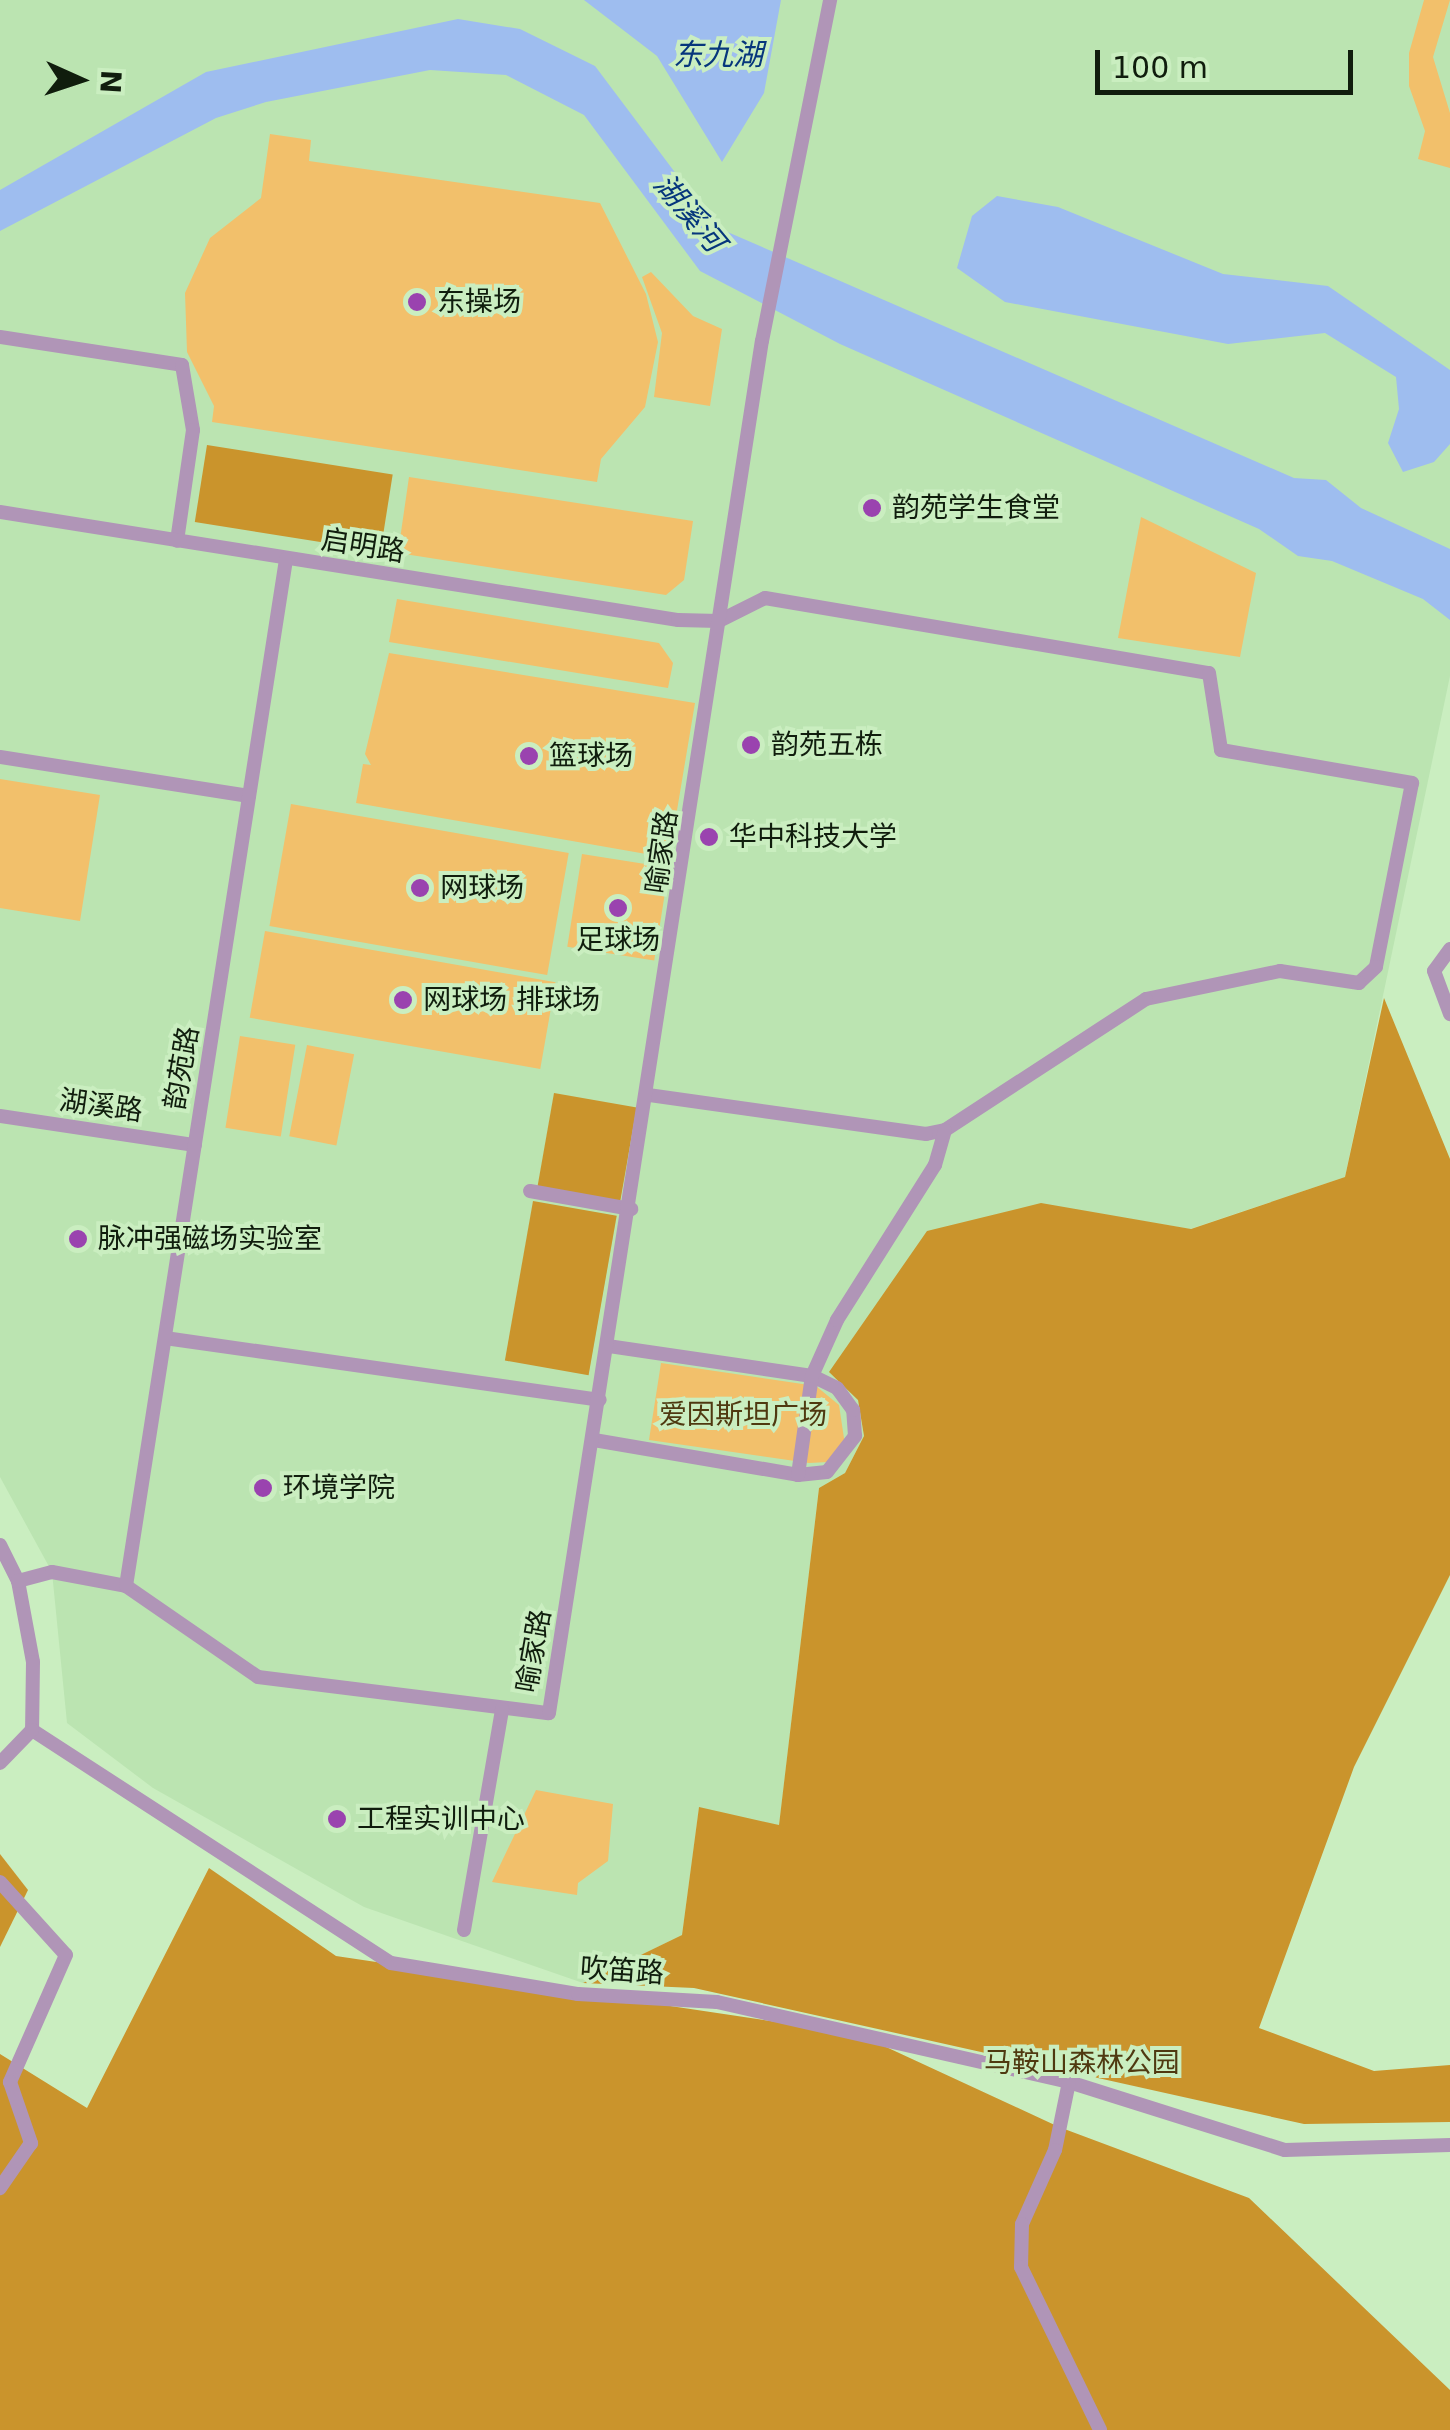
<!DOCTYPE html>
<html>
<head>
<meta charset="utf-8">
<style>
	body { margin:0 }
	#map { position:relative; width:1450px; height:2430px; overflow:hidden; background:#caeec0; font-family:"DejaVu Sans","Noto Sans SC",sans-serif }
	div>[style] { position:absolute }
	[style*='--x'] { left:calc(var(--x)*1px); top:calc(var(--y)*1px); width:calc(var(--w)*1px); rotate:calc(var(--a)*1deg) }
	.built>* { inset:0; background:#bbe4b1 }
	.green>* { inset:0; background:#f2c06b; transform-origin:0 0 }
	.forest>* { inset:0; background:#ca942c; transform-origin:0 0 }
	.water>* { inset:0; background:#9ebdef }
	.minor>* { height:14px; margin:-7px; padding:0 7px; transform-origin:7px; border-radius:7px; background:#b095b7 }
	.dots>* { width:28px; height:28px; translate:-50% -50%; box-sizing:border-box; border:5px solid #caeec0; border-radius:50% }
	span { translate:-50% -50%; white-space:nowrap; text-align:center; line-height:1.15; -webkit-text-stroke:8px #caeec0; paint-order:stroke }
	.poi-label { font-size:28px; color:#101d0d }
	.left { translate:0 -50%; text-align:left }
	.street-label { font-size:28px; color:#101d0d }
	.park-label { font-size:28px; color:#4f3910 }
	.water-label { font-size:30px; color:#06367c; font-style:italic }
	.north { position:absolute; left:30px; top:30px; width:100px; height:100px; -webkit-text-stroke:8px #caeec0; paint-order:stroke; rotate:93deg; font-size:28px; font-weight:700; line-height:40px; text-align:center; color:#101d0d }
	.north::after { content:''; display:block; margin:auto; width:35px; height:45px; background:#101d0d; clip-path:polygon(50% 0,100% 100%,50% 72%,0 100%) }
	.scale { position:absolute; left:1095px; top:50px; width:258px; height:45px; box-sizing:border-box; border:5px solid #101d0d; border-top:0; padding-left:12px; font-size:30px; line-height:35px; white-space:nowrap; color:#101d0d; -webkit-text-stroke:8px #caeec0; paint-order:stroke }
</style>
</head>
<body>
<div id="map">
	<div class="built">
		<div style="clip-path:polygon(0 0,1450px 0,1450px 676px,1345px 1177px,1190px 1229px,1041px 1204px,858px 1400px,864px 1436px,845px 1473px,819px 1488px,779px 1826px,699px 1808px,682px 1935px,583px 1983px,364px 1907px,153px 1788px,67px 1723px,52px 1572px,0 1477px)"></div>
	</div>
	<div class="green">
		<div style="clip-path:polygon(1424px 0,1450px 0,1433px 57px,1450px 113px,1450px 168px,1418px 159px,1425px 131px,1409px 86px,1409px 53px)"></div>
		<div style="clip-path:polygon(270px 134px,311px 140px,309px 161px,600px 203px,646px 294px,658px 342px,645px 407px,601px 459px,597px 482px,212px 422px,214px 406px,187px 352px,185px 293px,210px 238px,261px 198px)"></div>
		<div style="clip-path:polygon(651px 272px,693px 316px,722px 329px,710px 406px,654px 397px,662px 333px,642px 277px)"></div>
		<div style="clip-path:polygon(409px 477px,693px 521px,684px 580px,666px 595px,398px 553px)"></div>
		<div style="clip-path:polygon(1141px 517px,1256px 573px,1240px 657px,1118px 638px)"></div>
		<div style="clip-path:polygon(397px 599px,659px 643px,673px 663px,668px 688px,389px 642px)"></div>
		<div style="clip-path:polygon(389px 653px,695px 703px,669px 858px,356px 803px,363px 764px,371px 765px,365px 754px)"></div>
		<div style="clip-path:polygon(0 779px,100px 795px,80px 921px,0 908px)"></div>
		<div style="left:291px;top:804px;width:282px;height:124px;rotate:10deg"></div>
		<div style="left:582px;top:854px;width:88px;height:94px;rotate:9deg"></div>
		<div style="left:265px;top:931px;width:295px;height:88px;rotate:10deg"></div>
		<div style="left:240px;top:1036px;width:56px;height:93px;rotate:9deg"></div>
		<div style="left:307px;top:1045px;width:48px;height:93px;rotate:11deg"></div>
		<div style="clip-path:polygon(661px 1363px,816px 1386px,839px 1405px,845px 1445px,828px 1462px,809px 1463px,649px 1440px)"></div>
		<div style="clip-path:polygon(536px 1790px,613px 1804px,608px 1861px,578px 1883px,577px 1895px,492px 1882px)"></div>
	</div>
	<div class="forest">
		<div style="left:207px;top:445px;width:188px;height:78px;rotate:9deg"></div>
		<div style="clip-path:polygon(1384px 998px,1450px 1159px,1450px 1575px,1354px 1767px,1259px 2028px,1374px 2071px,1450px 2065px,1450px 2122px,1304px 2124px,694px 1988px,583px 1983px,682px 1935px,699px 1807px,779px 1825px,819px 1488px,845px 1473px,864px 1436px,858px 1400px,829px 1372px,927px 1231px,1041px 1203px,1191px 1229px,1345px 1177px)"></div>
		<div style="left:554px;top:1093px;width:84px;height:96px;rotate:10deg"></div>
		<div style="left:533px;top:1201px;width:85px;height:162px;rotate:10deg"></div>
		<div style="clip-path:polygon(0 1854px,28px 1890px,0 1947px)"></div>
		<div style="clip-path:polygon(209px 1868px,336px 1956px,858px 2034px,1059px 2127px,1249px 2198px,1450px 2390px,1450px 2430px,0 2430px,0 2054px,87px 2108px)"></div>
	</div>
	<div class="water">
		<div style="clip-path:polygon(584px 0,781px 0,764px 93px,722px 162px,657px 56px)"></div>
		<div style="clip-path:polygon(458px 19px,520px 29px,595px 66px,716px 227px,1294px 478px,1326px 480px,1361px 508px,1450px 549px,1450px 620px,1423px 599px,1332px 561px,1298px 556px,1259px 529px,840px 344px,700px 271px,584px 115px,506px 75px,430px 70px,266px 102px,216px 118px,0 231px,0 190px,206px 72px)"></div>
		<div style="clip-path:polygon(997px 196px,1058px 207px,1223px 274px,1328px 286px,1450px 370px,1450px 444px,1434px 462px,1403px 472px,1388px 443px,1399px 409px,1396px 377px,1325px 333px,1228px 344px,1005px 302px,957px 268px,972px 216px)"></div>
	</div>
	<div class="minor">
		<div style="--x:0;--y:337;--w:184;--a:8.7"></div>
		<div style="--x:182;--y:365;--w:66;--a:80.4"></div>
		<div style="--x:193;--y:430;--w:112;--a:98.2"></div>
		<div style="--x:0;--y:512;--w:687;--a:9.05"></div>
		<div style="--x:678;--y:620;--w:41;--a:1.4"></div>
		<div style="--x:719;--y:621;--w:51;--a:-26.6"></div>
		<div style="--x:765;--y:598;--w:450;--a:9.6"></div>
		<div style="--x:1209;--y:673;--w:78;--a:81.1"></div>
		<div style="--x:1221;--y:750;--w:194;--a:9.8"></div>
		<div style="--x:1412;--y:783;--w:187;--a:101.1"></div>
		<div style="--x:1376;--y:967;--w:23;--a:137"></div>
		<div style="--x:1359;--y:983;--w:80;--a:-171.4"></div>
		<div style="--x:1280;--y:971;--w:137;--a:168.2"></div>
		<div style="--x:1146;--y:999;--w:240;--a:146.9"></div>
		<div style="--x:945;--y:1130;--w:19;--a:168"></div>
		<div style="--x:926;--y:1134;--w:279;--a:-172"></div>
		<div style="--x:0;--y:757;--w:252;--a:8.9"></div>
		<div style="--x:1450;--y:949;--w:27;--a:126"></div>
		<div style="--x:1434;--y:971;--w:46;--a:69.6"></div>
		<div style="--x:0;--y:1116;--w:197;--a:8.5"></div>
		<div style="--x:530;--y:1191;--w:103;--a:10.1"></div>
		<div style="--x:165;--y:1338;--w:439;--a:8.1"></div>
		<div style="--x:594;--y:1440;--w:207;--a:9.7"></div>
		<div style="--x:798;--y:1475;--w:29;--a:-6"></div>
		<div style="--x:827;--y:1472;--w:46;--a:-52.1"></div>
		<div style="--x:855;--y:1436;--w:26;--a:-94"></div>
		<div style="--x:853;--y:1410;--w:27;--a:-126"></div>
		<div style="--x:837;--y:1388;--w:28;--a:-154"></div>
		<div style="--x:812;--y:1376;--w:205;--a:-171.6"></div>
		<div style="--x:798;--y:1475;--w:100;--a:-82"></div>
		<div style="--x:812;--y:1376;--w:61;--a:-65.9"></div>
		<div style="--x:837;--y:1320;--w:183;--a:-57.7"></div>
		<div style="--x:935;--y:1165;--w:36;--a:-74"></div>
		<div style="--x:0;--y:1545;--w:40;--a:63.4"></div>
		<div style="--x:18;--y:1581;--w:82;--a:79.5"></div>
		<div style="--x:33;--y:1662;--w:68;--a:90.8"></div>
		<div style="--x:32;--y:1730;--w:428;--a:33"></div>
		<div style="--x:391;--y:1963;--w:190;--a:9.4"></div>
		<div style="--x:578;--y:1994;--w:139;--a:3.3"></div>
		<div style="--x:717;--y:2002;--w:361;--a:12.8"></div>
		<div style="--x:1069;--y:2082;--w:226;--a:17.5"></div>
		<div style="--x:1285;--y:2150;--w:165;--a:-1.7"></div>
		<div style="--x:18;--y:1581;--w:35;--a:-15"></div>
		<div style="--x:52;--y:1572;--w:75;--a:10.7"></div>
		<div style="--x:126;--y:1586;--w:160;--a:34.6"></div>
		<div style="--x:258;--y:1677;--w:293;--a:7.1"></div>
		<div style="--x:549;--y:1713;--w:1388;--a:-81.18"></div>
		<div style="--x:762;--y:341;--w:348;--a:-78.7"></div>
		<div style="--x:126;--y:1586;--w:1039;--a:-81.14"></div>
		<div style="--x:0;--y:1763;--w:46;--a:-45.9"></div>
		<div style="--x:0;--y:1882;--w:98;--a:47.9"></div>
		<div style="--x:66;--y:1955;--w:139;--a:113.8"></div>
		<div style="--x:10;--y:2082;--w:65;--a:71"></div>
		<div style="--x:31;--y:2143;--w:55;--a:124.6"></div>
		<div style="--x:464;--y:1930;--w:224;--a:-80.2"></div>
		<div style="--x:1069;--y:2082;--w:69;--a:101.6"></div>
		<div style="--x:1055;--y:2150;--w:81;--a:114"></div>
		<div style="--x:1022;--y:2224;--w:43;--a:91.3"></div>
		<div style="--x:1021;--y:2267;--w:181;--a:64.1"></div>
	</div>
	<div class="dots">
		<div style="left:417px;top:302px;background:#9a43af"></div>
		<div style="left:872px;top:508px;background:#9a43af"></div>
		<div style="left:751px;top:745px;background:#9a43af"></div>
		<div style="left:529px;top:756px;background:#9a43af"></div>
		<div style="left:709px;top:837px;background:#9a43af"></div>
		<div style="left:420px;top:888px;background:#9a43af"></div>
		<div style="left:618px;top:908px;background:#9a43af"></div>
		<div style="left:403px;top:1000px;background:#9a43af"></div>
		<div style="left:78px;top:1239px;background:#9a43af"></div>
		<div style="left:263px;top:1488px;background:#9a43af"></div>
		<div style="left:337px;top:1819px;background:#9a43af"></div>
	</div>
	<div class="poi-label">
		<span class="left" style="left:437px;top:302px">东操场</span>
		<span class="left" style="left:892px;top:508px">韵苑学生食堂</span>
		<span class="left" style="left:771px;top:745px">韵苑五栋</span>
		<span class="left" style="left:549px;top:756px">篮球场</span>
		<span class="left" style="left:729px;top:837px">华中科技大学</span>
		<span class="left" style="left:440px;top:888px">网球场</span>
		<span style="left:618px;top:940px">足球场</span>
		<span class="left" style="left:423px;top:1000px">网球场 排球场</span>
		<span class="left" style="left:98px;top:1239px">脉冲强磁场实验室</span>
		<span class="left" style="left:283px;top:1488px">环境学院</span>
		<span class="left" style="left:357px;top:1819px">工程实训中心</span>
	</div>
	<div class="street-label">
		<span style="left:363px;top:546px;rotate:9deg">启明路</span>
		<span style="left:662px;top:852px;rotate:-82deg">喻家路</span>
		<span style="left:182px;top:1068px;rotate:-80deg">韵苑路</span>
		<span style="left:101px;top:1106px;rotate:8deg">湖溪路</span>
		<span style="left:534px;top:1651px;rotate:-80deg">喻家路</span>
		<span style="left:622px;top:1971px;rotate:4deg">吹笛路</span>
	</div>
	<div class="park-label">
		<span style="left:743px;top:1415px">爱因斯坦广场</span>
		<span style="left:1082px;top:2063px">马鞍山森林公园</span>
	</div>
	<div class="water-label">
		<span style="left:718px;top:55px">东九湖</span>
		<span style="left:689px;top:213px;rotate:50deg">湖溪河</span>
	</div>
	<div class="north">N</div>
	<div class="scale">100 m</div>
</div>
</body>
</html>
